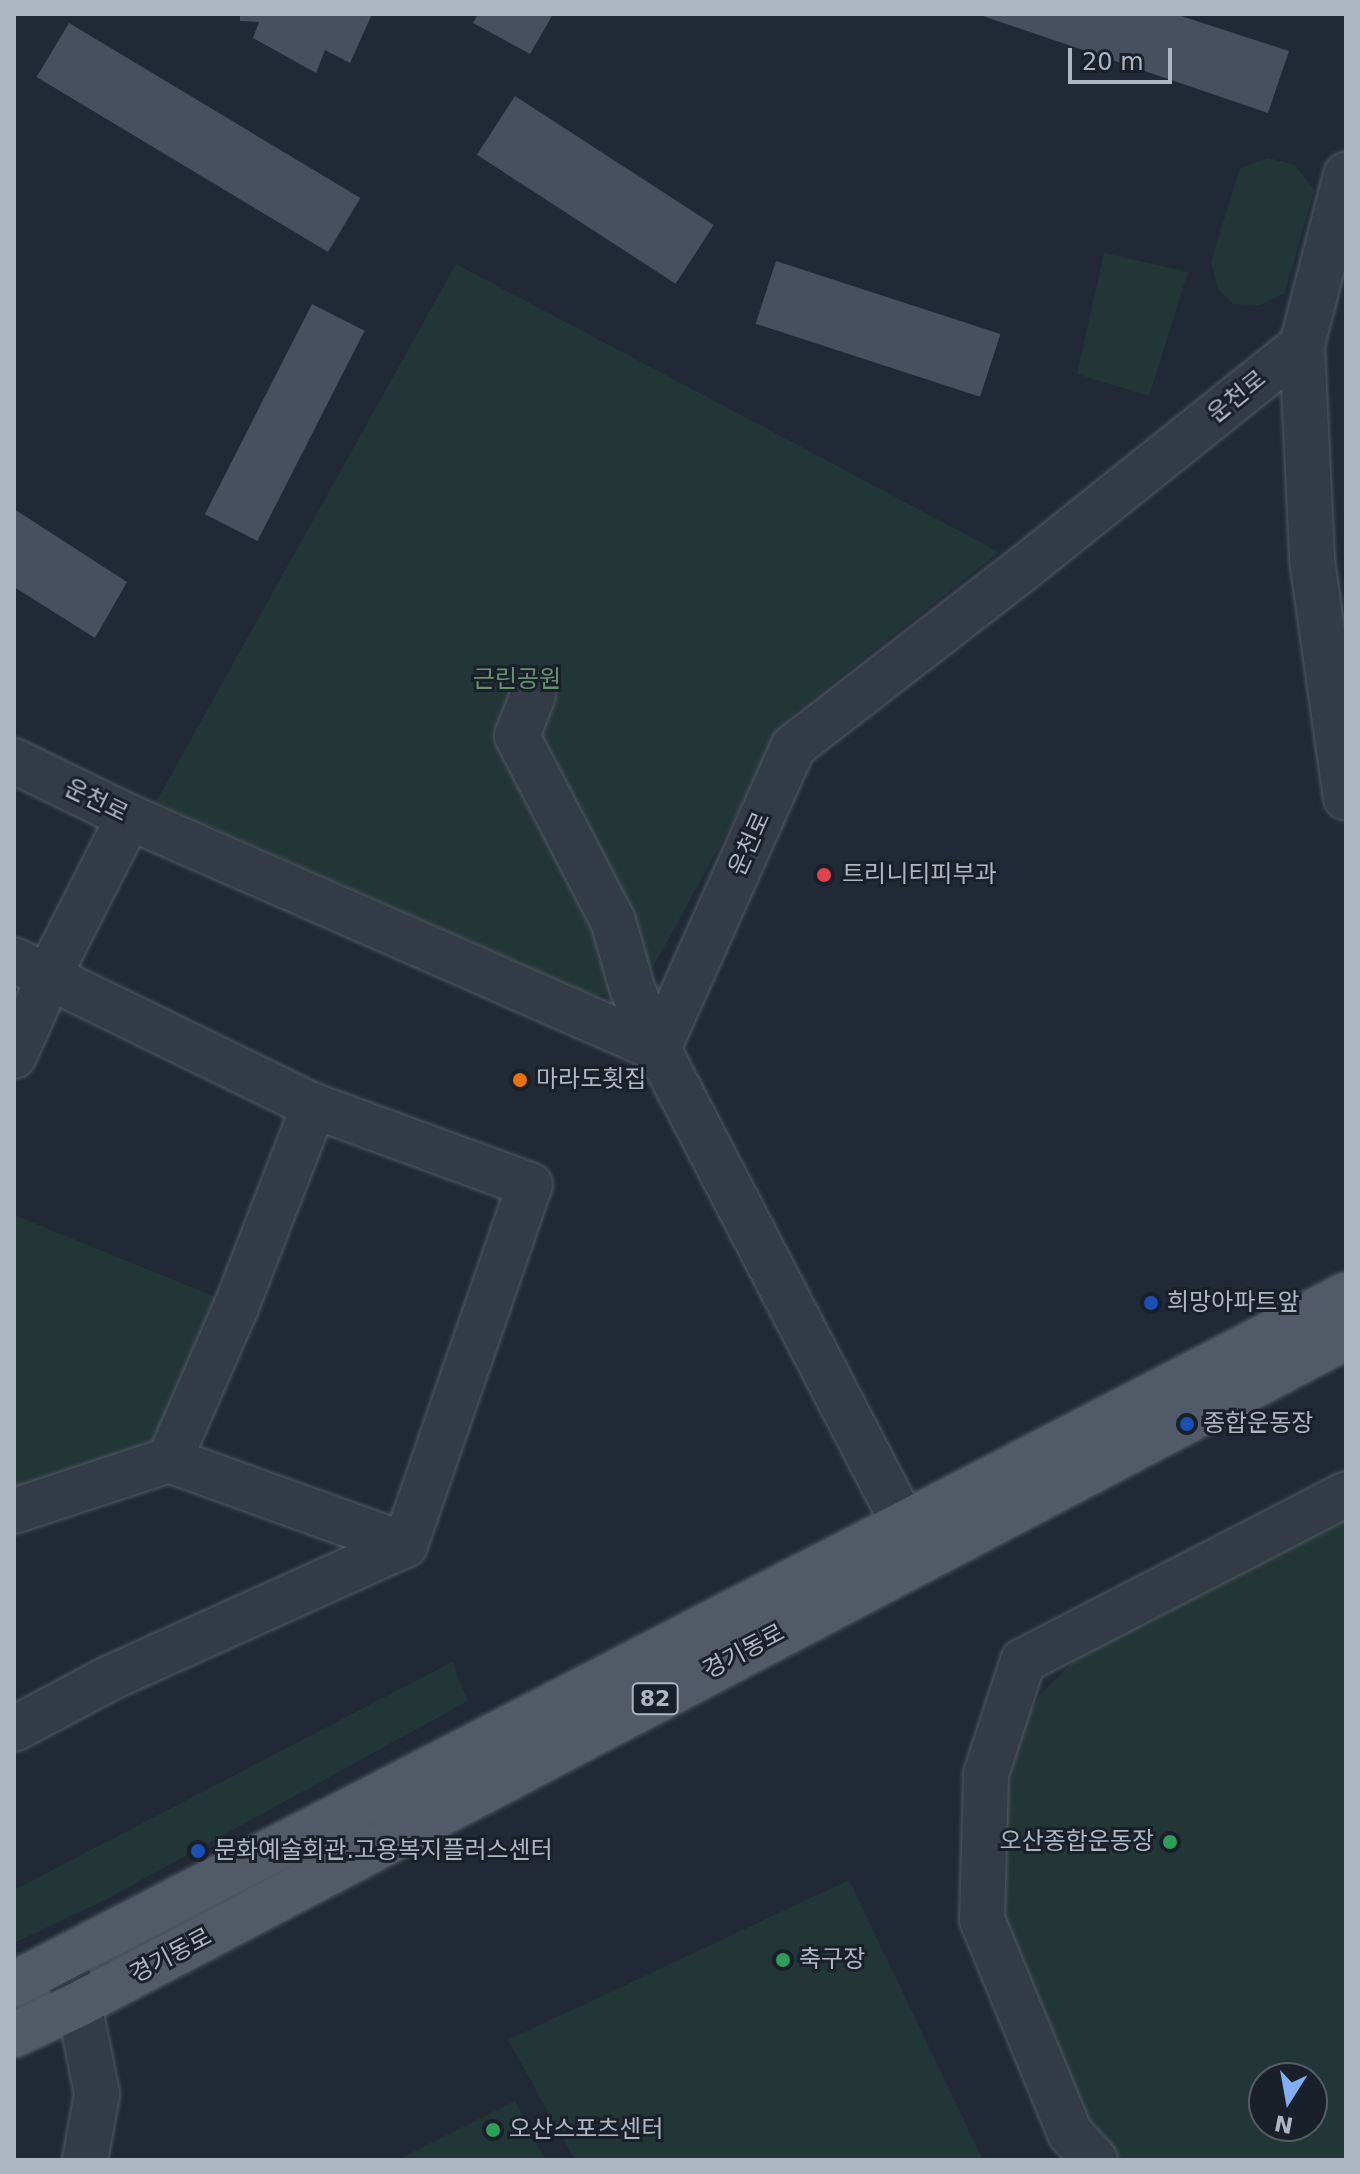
<!DOCTYPE html>
<html>
<head>
<meta charset="utf-8">
<style>
	body { margin:0 }
	#map { position:relative; width:1360px; height:2174px; overflow:hidden; background:#202935; font-family:"DejaVu Sans","Noto Sans KR",sans-serif }
	div>[style] { position:absolute }
	[style*='--x'] { left:calc(var(--x)*1px); top:calc(var(--y)*1px); width:calc(var(--w)*1px); rotate:calc(var(--a)*1deg) }
	.green>* { inset:0; background:#233637 }
	.building>* { inset:0; background:#46505f; transform-origin:0 0 }
	.roads { filter:drop-shadow(0 0 2px #515964) drop-shadow(0 0 2px #515964) }
	.minor>* { height:44px; margin:-22px; padding:0 22px; transform-origin:22px; border-radius:22px; background:#333b46 }
	.major>* { height:44px; margin:-22px; padding:0 22px; transform-origin:22px; border-radius:22px; background:#515a66 }
	.dots>* { width:22px; height:22px; translate:-50% -50%; box-sizing:border-box; border:4px solid #19202a; border-radius:50% }
	span { translate:-50% -50%; white-space:nowrap; text-align:center; line-height:1.15; -webkit-text-stroke:6px #19202a; paint-order:stroke }
	.shield-label span { padding:2px 6px; background:#19202a; border:2px solid; border-radius:6px; -webkit-text-stroke-width:0 }
	.shield-label { font-size:22px; color:#adb6c3; font-weight:700 }
	.street-label { font-size:24px; color:#adb6c3 }
	.park-label { font-size:24px; color:#669270 }
	.poi-label { font-size:24px; color:#adb6c3 }
	.left { translate:0 -50%; text-align:left }
	.right { translate:-100% -50%; text-align:right }
	.frame { position:absolute; inset:0; border:16px solid #adb6c3; pointer-events:none }
	.north { position:absolute; left:1248px; top:2062px; width:80px; height:80px; box-sizing:border-box; background:#19202a; border:2px solid #545c67; border-radius:50%; rotate:191deg; font-size:22px; font-weight:700; line-height:32px; text-align:center; color:#adb6c3 }
	.north::after { content:''; display:block; margin:auto; width:28px; height:36px; background:#82aff3; clip-path:polygon(50% 0,100% 100%,50% 72%,0 100%) }
	.scale { position:absolute; left:1068px; top:48px; width:104px; height:36px; box-sizing:border-box; border:4px solid #adb6c3; border-top:0; padding-left:10px; font-size:24px; line-height:28px; white-space:nowrap; color:#adb6c3; -webkit-text-stroke:6px #19202a; paint-order:stroke }
</style>
</head>
<body>
<div id="map">
	<div class="green">
		<div style="clip-path:polygon(1268px 158px,1295px 165px,1314px 190px,1285px 293px,1260px 305px,1233px 304px,1218px 289px,1211px 261px,1240px 168px)"></div>
		<div style="clip-path:polygon(1104px 253px,1188px 272px,1149px 396px,1077px 374px)"></div>
		<div style="clip-path:polygon(456px 264px,999px 552px,791px 716px,642px 987px,595px 996px,156px 802px)"></div>
		<div style="clip-path:polygon(14px 1215px,218px 1298px,169px 1435px,14px 1489px)"></div>
		<div style="clip-path:polygon(evenodd,1346px 1519px,1346px 2160px,1122px 2160px,1081px 2123px,995px 1951px,1001px 1801px,1026px 1718px,1041px 1694px,1076px 1659px,1154px 1594px,1346px 1519px,1264px 2078px,1312px 2078px,1312px 2126px,1264px 2126px,1264px 2078px)"></div>
		<div style="clip-path:polygon(452px 1662px,468px 1701px,107px 1899px,14px 1943px,14px 1890px)"></div>
		<div style="clip-path:polygon(849px 1880px,983px 2160px,575px 2160px,508px 2040px)"></div>
		<div style="clip-path:polygon(515px 2101px,545px 2160px,397px 2160px)"></div>
	</div>
	<div class="building">
		<div style="clip-path:polygon(240px 14px,372px 14px,350px 63px,325px 50px,316px 73px,253px 38px,259px 22px,240px 21px)"></div>
		<div style="clip-path:polygon(478px 14px,553px 14px,530px 54px,473px 23px)"></div>
		<div style="clip-path:polygon(977px 14px,1175px 14px,1289px 51px,1268px 113px)"></div>
		<div style="left:69px;top:23px;width:340px;height:63px;rotate:31deg"></div>
		<div style="left:515px;top:96px;width:237px;height:70px;rotate:33deg"></div>
		<div style="left:776px;top:261px;width:236px;height:66px;rotate:18deg"></div>
		<div style="left:312px;top:304px;width:59px;height:236px;rotate:27deg"></div>
		<div style="clip-path:polygon(14px 509px,127px 582px,95px 638px,14px 587px)"></div>
	</div>
	<div class="roads">
		<div class="minor">
			<div style="--x:1302;--y:345;--w:215;--a:87.3"></div>
			<div style="--x:1312;--y:560;--w:240;--a:81.9"></div>
			<div style="--x:533;--y:695;--w:44;--a:111.3"></div>
			<div style="--x:517;--y:736;--w:208;--a:62.6"></div>
			<div style="--x:613;--y:921;--w:70;--a:74.2"></div>
			<div style="--x:632;--y:988;--w:66;--a:66.9"></div>
			<div style="--x:658;--y:1049;--w:570;--a:62.63"></div>
			<div style="--x:14;--y:761;--w:128;--a:26"></div>
			<div style="--x:129;--y:817;--w:578;--a:23.68"></div>
			<div style="--x:14;--y:960;--w:334;--a:26"></div>
			<div style="--x:314;--y:1106;--w:216;--a:111.2"></div>
			<div style="--x:236;--y:1307;--w:167;--a:113.6"></div>
			<div style="--x:169;--y:1460;--w:163;--a:161.8"></div>
			<div style="--x:658;--y:1049;--w:331;--a:-65.9"></div>
			<div style="--x:793;--y:747;--w:292;--a:-37.8"></div>
			<div style="--x:1024;--y:568;--w:356;--a:-38.7"></div>
			<div style="--x:1302;--y:345;--w:176;--a:-75.5"></div>
			<div style="--x:14;--y:1056;--w:115;--a:-65.9"></div>
			<div style="--x:61;--y:951;--w:150;--a:-63.1"></div>
			<div style="--x:169;--y:1460;--w:251;--a:19.8"></div>
			<div style="--x:14;--y:1729;--w:109;--a:-28"></div>
			<div style="--x:110;--y:1678;--w:324;--a:-24.3"></div>
			<div style="--x:405;--y:1545;--w:381;--a:-70.9"></div>
			<div style="--x:530;--y:1185;--w:230;--a:-159.9"></div>
			<div style="--x:62;--y:1960;--w:47;--a:68.9"></div>
			<div style="--x:79;--y:2004;--w:92;--a:78.7"></div>
			<div style="--x:97;--y:2094;--w:67;--a:100.3"></div>
			<div style="--x:1095;--y:2160;--w:37;--a:-133"></div>
			<div style="--x:1070;--y:2133;--w:230;--a:-112.4"></div>
			<div style="--x:982;--y:1920;--w:146;--a:-88.4"></div>
			<div style="--x:986;--y:1774;--w:119;--a:-71.9"></div>
			<div style="--x:1023;--y:1661;--w:364;--a:-27.3"></div>
		</div>
		<div class="major">
			<div style="--x:14;--y:1984;--w:1500;--a:-27.35"></div>
			<div style="--x:14;--y:2035;--w:72;--a:-25.5"></div>
			<div style="--x:79;--y:2004;--w:1432;--a:-27.76"></div>
		</div>
	</div>
	<div class="dots">
		<div style="left:824px;top:875px;background:#e0444e"></div>
		<div style="left:520px;top:1080px;background:#e8710a"></div>
		<div style="left:1151px;top:1303px;background:#1a4fb4"></div>
		<div style="left:1187px;top:1424px;background:#1a4fb4"></div>
		<div style="left:1170px;top:1842px;background:#2e9e5b"></div>
		<div style="left:198px;top:1851px;background:#1a4fb4"></div>
		<div style="left:783px;top:1960px;background:#2e9e5b"></div>
		<div style="left:493px;top:2130px;background:#2e9e5b"></div>
	</div>
	<div class="shield-label">
		<span style="left:655px;top:1699px">82</span>
	</div>
	<div class="street-label">
		<span style="left:1237px;top:397px;rotate:-39deg">운천로</span>
		<span style="left:96px;top:801px;rotate:26deg">운천로</span>
		<span style="left:750px;top:844px;rotate:-66deg">운천로</span>
		<span style="left:744px;top:1652px;rotate:-28deg">경기동로</span>
		<span style="left:171px;top:1956px;rotate:-28deg">경기동로</span>
	</div>
	<div class="park-label">
		<span style="left:517px;top:680px">근린공원</span>
	</div>
	<div class="poi-label">
		<span class="left" style="left:842px;top:875px">트리니티피부과</span>
		<span class="left" style="left:536px;top:1080px">마라도횟집</span>
		<span class="left" style="left:1167px;top:1303px">희망아파트앞</span>
		<span class="left" style="left:1203px;top:1424px">종합운동장</span>
		<span class="right" style="left:1154px;top:1842px">오산종합운동장</span>
		<span class="left" style="left:214px;top:1851px">문화예술회관.고용복지플러스센터</span>
		<span class="left" style="left:799px;top:1960px">축구장</span>
		<span class="left" style="left:509px;top:2130px">오산스포츠센터</span>
	</div>
	<div class="frame"></div>
	<div class="north">N</div>
	<div class="scale">20 m</div>
</div>
</body>
</html>
